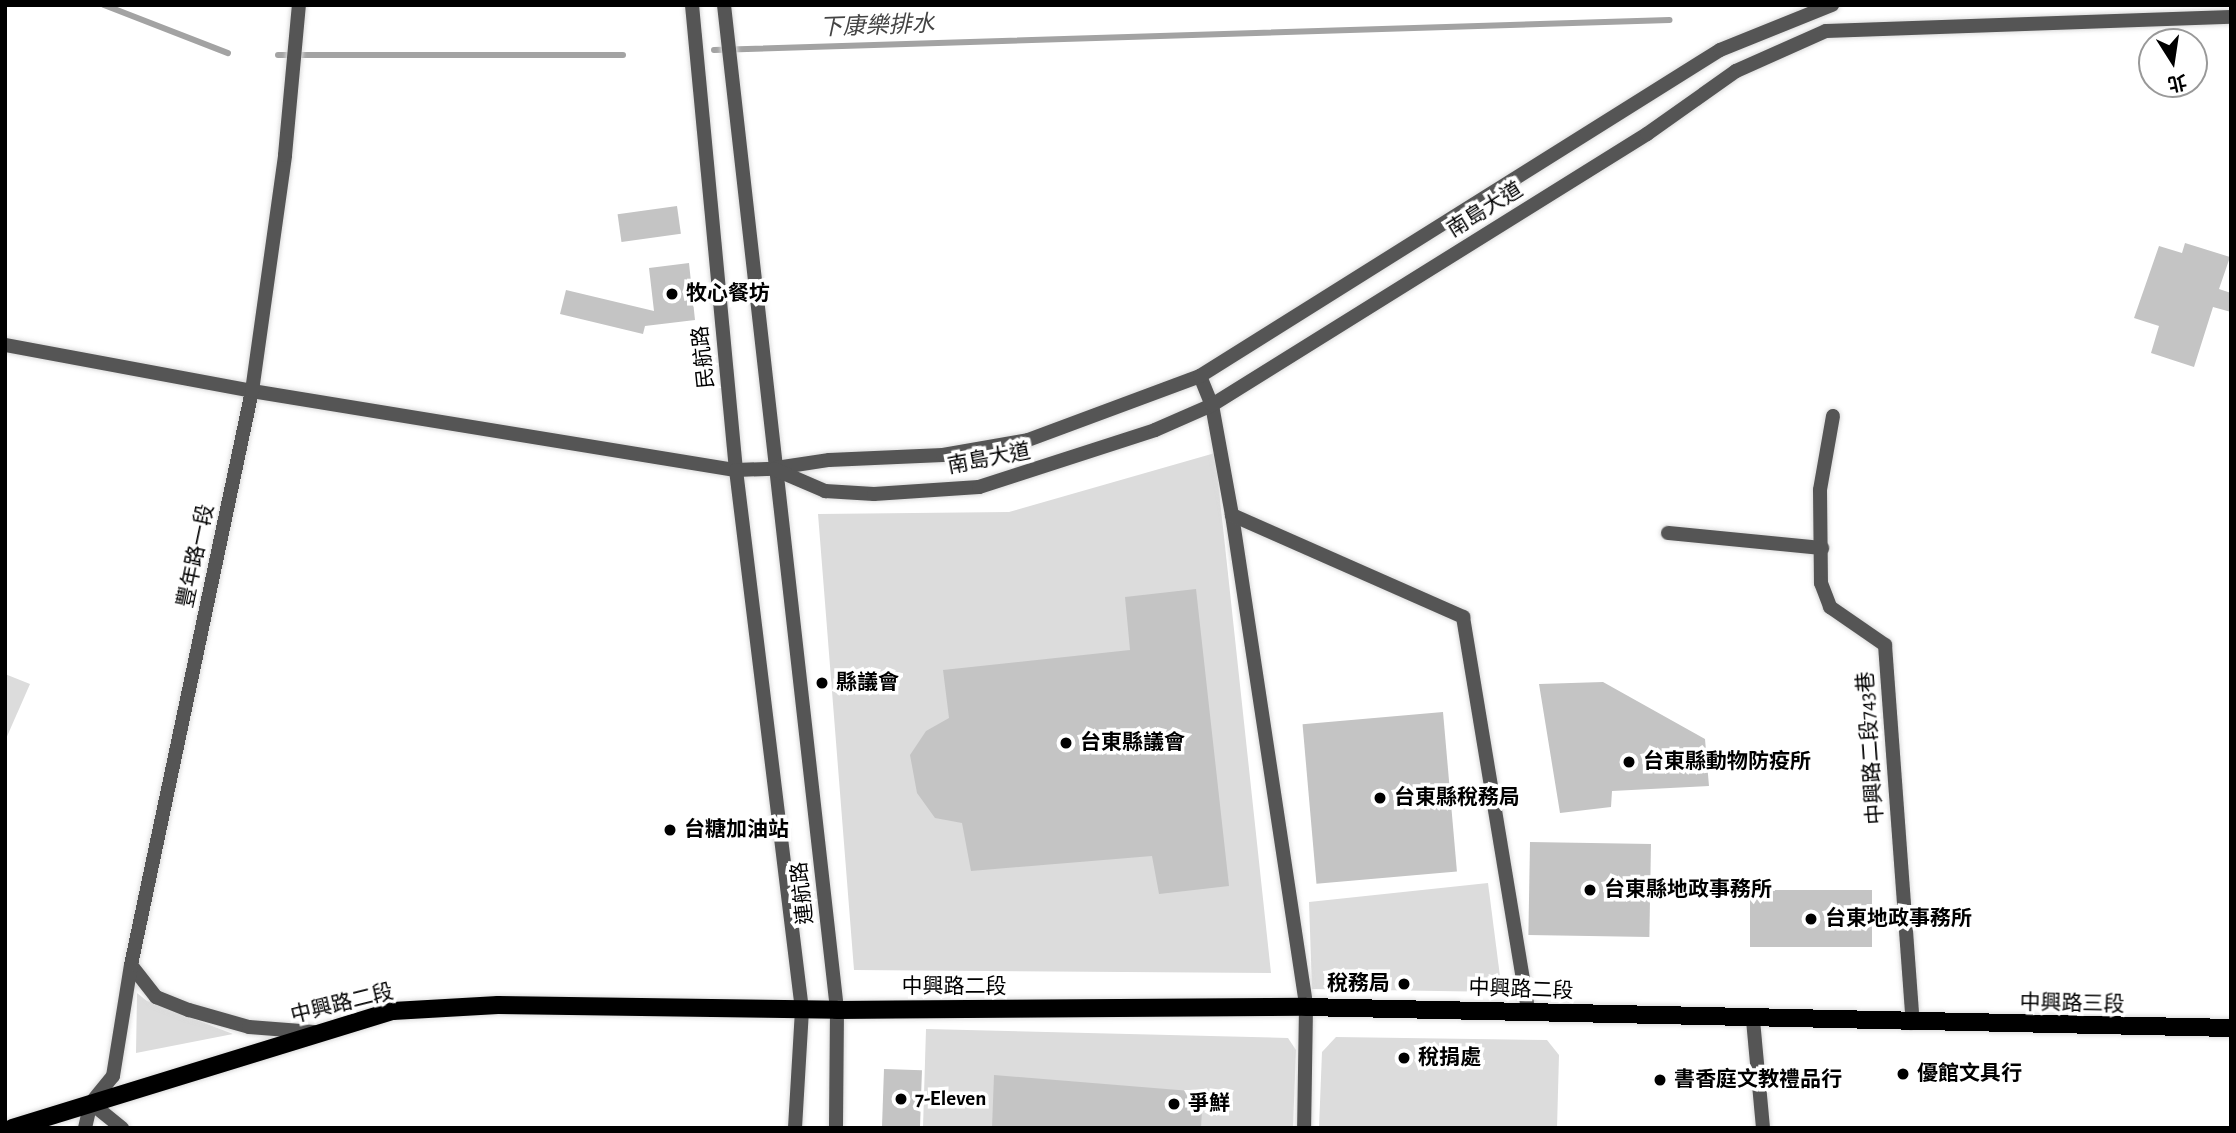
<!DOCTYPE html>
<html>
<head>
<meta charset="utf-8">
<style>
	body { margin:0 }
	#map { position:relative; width:2236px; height:1133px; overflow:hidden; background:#fff; font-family:"Alegreya Sans","Noto Sans TC",sans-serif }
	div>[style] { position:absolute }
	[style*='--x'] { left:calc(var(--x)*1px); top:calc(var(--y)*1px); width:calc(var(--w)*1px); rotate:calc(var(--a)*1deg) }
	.green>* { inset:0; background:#dcdcdc }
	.stream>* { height:6px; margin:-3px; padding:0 3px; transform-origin:3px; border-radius:3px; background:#a3a3a3 }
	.building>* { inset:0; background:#c4c4c4; transform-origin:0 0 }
	.roads { filter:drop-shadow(0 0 2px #dbdbdb) drop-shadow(0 0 2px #dbdbdb) }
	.minor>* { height:14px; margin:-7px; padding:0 7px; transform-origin:7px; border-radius:7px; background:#555 }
	.tertiary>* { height:14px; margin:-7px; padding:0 7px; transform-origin:7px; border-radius:7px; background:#555 }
	.primary>* { height:18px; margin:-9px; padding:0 9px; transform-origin:9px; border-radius:9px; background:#000 }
	.dots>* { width:19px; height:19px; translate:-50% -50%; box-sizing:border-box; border:4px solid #fff; border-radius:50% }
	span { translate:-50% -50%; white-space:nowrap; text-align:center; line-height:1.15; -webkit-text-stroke:7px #fff; paint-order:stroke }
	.street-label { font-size:21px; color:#000 }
	.poi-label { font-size:21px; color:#000; font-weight:700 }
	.left { translate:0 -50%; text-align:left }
	.right { translate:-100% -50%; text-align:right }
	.water-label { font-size:23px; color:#444; font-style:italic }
	.frame { position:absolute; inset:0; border:7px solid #000; pointer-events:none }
	.north { position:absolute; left:2138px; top:28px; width:70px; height:70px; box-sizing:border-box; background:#fff; border:2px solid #999; border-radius:50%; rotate:168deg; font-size:19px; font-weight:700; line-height:28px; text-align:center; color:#000 }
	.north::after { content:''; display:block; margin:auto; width:24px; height:32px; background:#000; clip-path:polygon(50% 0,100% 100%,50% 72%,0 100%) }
</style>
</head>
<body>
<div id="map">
	<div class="green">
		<div style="clip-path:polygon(1215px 453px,1271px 973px,854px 970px,818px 514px,1009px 512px)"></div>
		<div style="clip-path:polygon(5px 674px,30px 684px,5px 741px)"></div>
		<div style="clip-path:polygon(1488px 883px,1502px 992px,1312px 989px,1309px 902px)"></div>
		<div style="clip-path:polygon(137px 993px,147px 1001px,233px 1034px,136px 1053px)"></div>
		<div style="clip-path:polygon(926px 1029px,1288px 1038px,1296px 1050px,1293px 1128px,923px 1128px)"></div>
		<div style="clip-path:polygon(1336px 1037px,1547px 1040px,1559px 1055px,1557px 1128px,1319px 1128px,1322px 1052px)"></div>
	</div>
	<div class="stream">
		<div style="--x:104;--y:5;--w:133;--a:21.2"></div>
		<div style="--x:714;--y:50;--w:956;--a:-1.8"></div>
		<div style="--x:278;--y:55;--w:345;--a:0"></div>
	</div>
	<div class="building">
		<div style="left:677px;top:206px;width:28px;height:60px;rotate:82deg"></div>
		<div style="clip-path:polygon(2185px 243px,2230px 257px,2219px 289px,2231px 293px,2231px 312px,2213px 307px,2194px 367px,2151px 353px,2159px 326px,2134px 318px,2159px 246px,2182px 253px)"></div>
		<div style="clip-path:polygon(689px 263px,695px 320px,645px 326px,643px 334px,560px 314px,566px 290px,654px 311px,649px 268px)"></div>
		<div style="clip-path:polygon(1196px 589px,1229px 886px,1159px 894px,1152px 856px,971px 871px,962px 823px,935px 818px,917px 793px,910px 755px,926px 731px,949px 718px,943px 670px,1130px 650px,1125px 597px)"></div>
		<div style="clip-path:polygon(1603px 682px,1705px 739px,1709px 786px,1612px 791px,1611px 807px,1560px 813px,1539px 684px)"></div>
		<div style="left:1443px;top:712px;width:160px;height:141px;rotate:85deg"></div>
		<div style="left:1530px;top:842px;width:121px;height:93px;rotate:1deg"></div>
		<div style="left:1872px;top:890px;width:57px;height:122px;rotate:90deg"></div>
		<div style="left:884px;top:1069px;width:38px;height:59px;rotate:2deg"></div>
		<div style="clip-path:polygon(994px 1075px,1203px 1092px,1201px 1128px,992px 1128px)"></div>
	</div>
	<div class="roads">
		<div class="minor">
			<div style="--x:5;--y:345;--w:251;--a:10.5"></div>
			<div style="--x:252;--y:391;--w:490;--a:9.3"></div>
			<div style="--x:736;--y:470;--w:38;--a:-2"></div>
			<div style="--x:1200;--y:376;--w:31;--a:68"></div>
			<div style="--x:1212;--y:405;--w:112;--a:79.7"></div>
			<div style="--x:1232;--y:515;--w:498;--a:81.4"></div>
			<div style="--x:1306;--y:1007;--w:121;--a:90.9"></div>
			<div style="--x:1833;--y:416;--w:75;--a:100"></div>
			<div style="--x:1820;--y:490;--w:93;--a:89.4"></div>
			<div style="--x:1821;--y:583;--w:26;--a:69"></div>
			<div style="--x:1830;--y:607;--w:67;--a:34.6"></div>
			<div style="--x:1885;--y:645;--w:379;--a:85.8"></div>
			<div style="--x:1232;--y:515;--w:253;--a:23.8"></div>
			<div style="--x:1463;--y:617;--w:402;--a:80.6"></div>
			<div style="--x:1668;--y:533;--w:155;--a:5.6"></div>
			<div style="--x:131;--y:965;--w:41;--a:52"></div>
			<div style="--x:156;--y:997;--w:35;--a:22"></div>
			<div style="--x:189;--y:1010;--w:62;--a:15.8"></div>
			<div style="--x:249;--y:1027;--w:65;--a:4.4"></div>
			<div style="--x:1753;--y:1020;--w:108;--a:84.7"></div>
			<div style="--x:91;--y:1103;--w:40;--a:39"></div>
			<div style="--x:85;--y:1128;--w:26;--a:-77"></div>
			<div style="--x:91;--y:1103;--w:35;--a:-51"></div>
			<div style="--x:113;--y:1076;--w:112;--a:-80.8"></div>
			<div style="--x:131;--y:965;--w:587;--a:-78.1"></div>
			<div style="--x:252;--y:391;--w:238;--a:-82"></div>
			<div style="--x:285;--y:155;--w:151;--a:-84.7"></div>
		</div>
		<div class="tertiary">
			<div style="--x:692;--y:5;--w:467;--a:84.6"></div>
			<div style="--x:736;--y:470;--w:544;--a:83.03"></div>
			<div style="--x:802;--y:1010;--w:118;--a:93.4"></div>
			<div style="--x:724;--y:5;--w:1011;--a:83.58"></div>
			<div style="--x:837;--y:1010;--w:118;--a:90.5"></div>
			<div style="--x:776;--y:468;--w:54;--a:-8.6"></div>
			<div style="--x:829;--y:460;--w:114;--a:-2.5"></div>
			<div style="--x:943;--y:455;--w:86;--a:-10"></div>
			<div style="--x:1028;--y:440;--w:184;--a:-20.4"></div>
			<div style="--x:1200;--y:376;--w:614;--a:-32.08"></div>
			<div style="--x:1720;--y:50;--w:121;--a:-21.9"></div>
			<div style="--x:774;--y:469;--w:56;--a:23.3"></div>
			<div style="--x:825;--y:491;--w:49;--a:3.5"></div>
			<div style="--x:874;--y:494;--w:105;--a:-3.8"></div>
			<div style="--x:979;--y:487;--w:185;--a:-17.9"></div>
			<div style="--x:1155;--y:430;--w:62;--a:-23.7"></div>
			<div style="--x:1212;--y:405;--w:513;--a:-31.92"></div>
			<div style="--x:1647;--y:134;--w:109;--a:-35.3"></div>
			<div style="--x:1736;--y:71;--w:98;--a:-24"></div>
			<div style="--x:1826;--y:31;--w:405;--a:-2"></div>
		</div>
		<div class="primary">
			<div style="--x:12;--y:1128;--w:399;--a:-17.1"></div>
			<div style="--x:393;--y:1011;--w:105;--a:-3.3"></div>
			<div style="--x:498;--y:1005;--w:339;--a:0.8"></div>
			<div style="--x:837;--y:1010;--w:469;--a:-0.4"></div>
			<div style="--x:1306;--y:1007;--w:925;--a:1.3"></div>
		</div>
	</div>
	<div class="dots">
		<div style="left:672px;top:294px;background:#000"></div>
		<div style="left:822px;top:683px;background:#000"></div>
		<div style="left:1066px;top:743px;background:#000"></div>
		<div style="left:1629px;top:762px;background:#000"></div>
		<div style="left:1380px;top:798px;background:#000"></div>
		<div style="left:670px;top:830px;background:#000"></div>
		<div style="left:1590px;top:890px;background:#000"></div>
		<div style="left:1811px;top:919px;background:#000"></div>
		<div style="left:1404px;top:984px;background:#000"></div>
		<div style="left:1404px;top:1058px;background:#000"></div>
		<div style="left:1903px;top:1074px;background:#000"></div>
		<div style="left:1660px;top:1080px;background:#000"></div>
		<div style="left:901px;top:1099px;background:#000"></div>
		<div style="left:1174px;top:1104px;background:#000"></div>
	</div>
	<div class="street-label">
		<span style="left:1485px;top:210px;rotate:-32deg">南島大道</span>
		<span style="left:704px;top:357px;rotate:-96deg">民航路</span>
		<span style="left:989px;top:459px;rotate:-11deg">南島大道</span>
		<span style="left:196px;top:556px;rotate:-78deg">豐年路一段</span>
		<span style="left:1871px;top:748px;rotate:-94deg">中興路二段743巷</span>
		<span style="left:803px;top:893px;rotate:-96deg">連航路</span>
		<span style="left:954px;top:987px">中興路二段</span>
		<span style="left:1521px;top:990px;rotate:2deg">中興路二段</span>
		<span style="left:342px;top:1004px;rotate:-14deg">中興路二段</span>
		<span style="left:2072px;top:1004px;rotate:1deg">中興路三段</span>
	</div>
	<div class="poi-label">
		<span class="left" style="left:686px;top:294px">牧心餐坊</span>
		<span class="left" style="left:836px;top:683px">縣議會</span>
		<span class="left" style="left:1080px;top:743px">台東縣議會</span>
		<span class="left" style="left:1643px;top:762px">台東縣動物防疫所</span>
		<span class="left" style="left:1394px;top:798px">台東縣稅務局</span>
		<span class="left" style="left:684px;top:830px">台糖加油站</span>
		<span class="left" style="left:1604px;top:890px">台東縣地政事務所</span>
		<span class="left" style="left:1825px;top:919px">台東地政事務所</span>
		<span class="right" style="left:1390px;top:984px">稅務局</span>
		<span class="left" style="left:1418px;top:1058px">稅捐處</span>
		<span class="left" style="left:1917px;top:1074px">優館文具行</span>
		<span class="left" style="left:1674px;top:1080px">書香庭文教禮品行</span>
		<span class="left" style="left:915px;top:1099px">7-Eleven</span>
		<span class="left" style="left:1188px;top:1104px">爭鮮</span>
	</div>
	<div class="water-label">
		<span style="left:877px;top:27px;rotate:-2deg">下康樂排水</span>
	</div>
	<div class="frame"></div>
	<div class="north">北</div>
</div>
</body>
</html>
